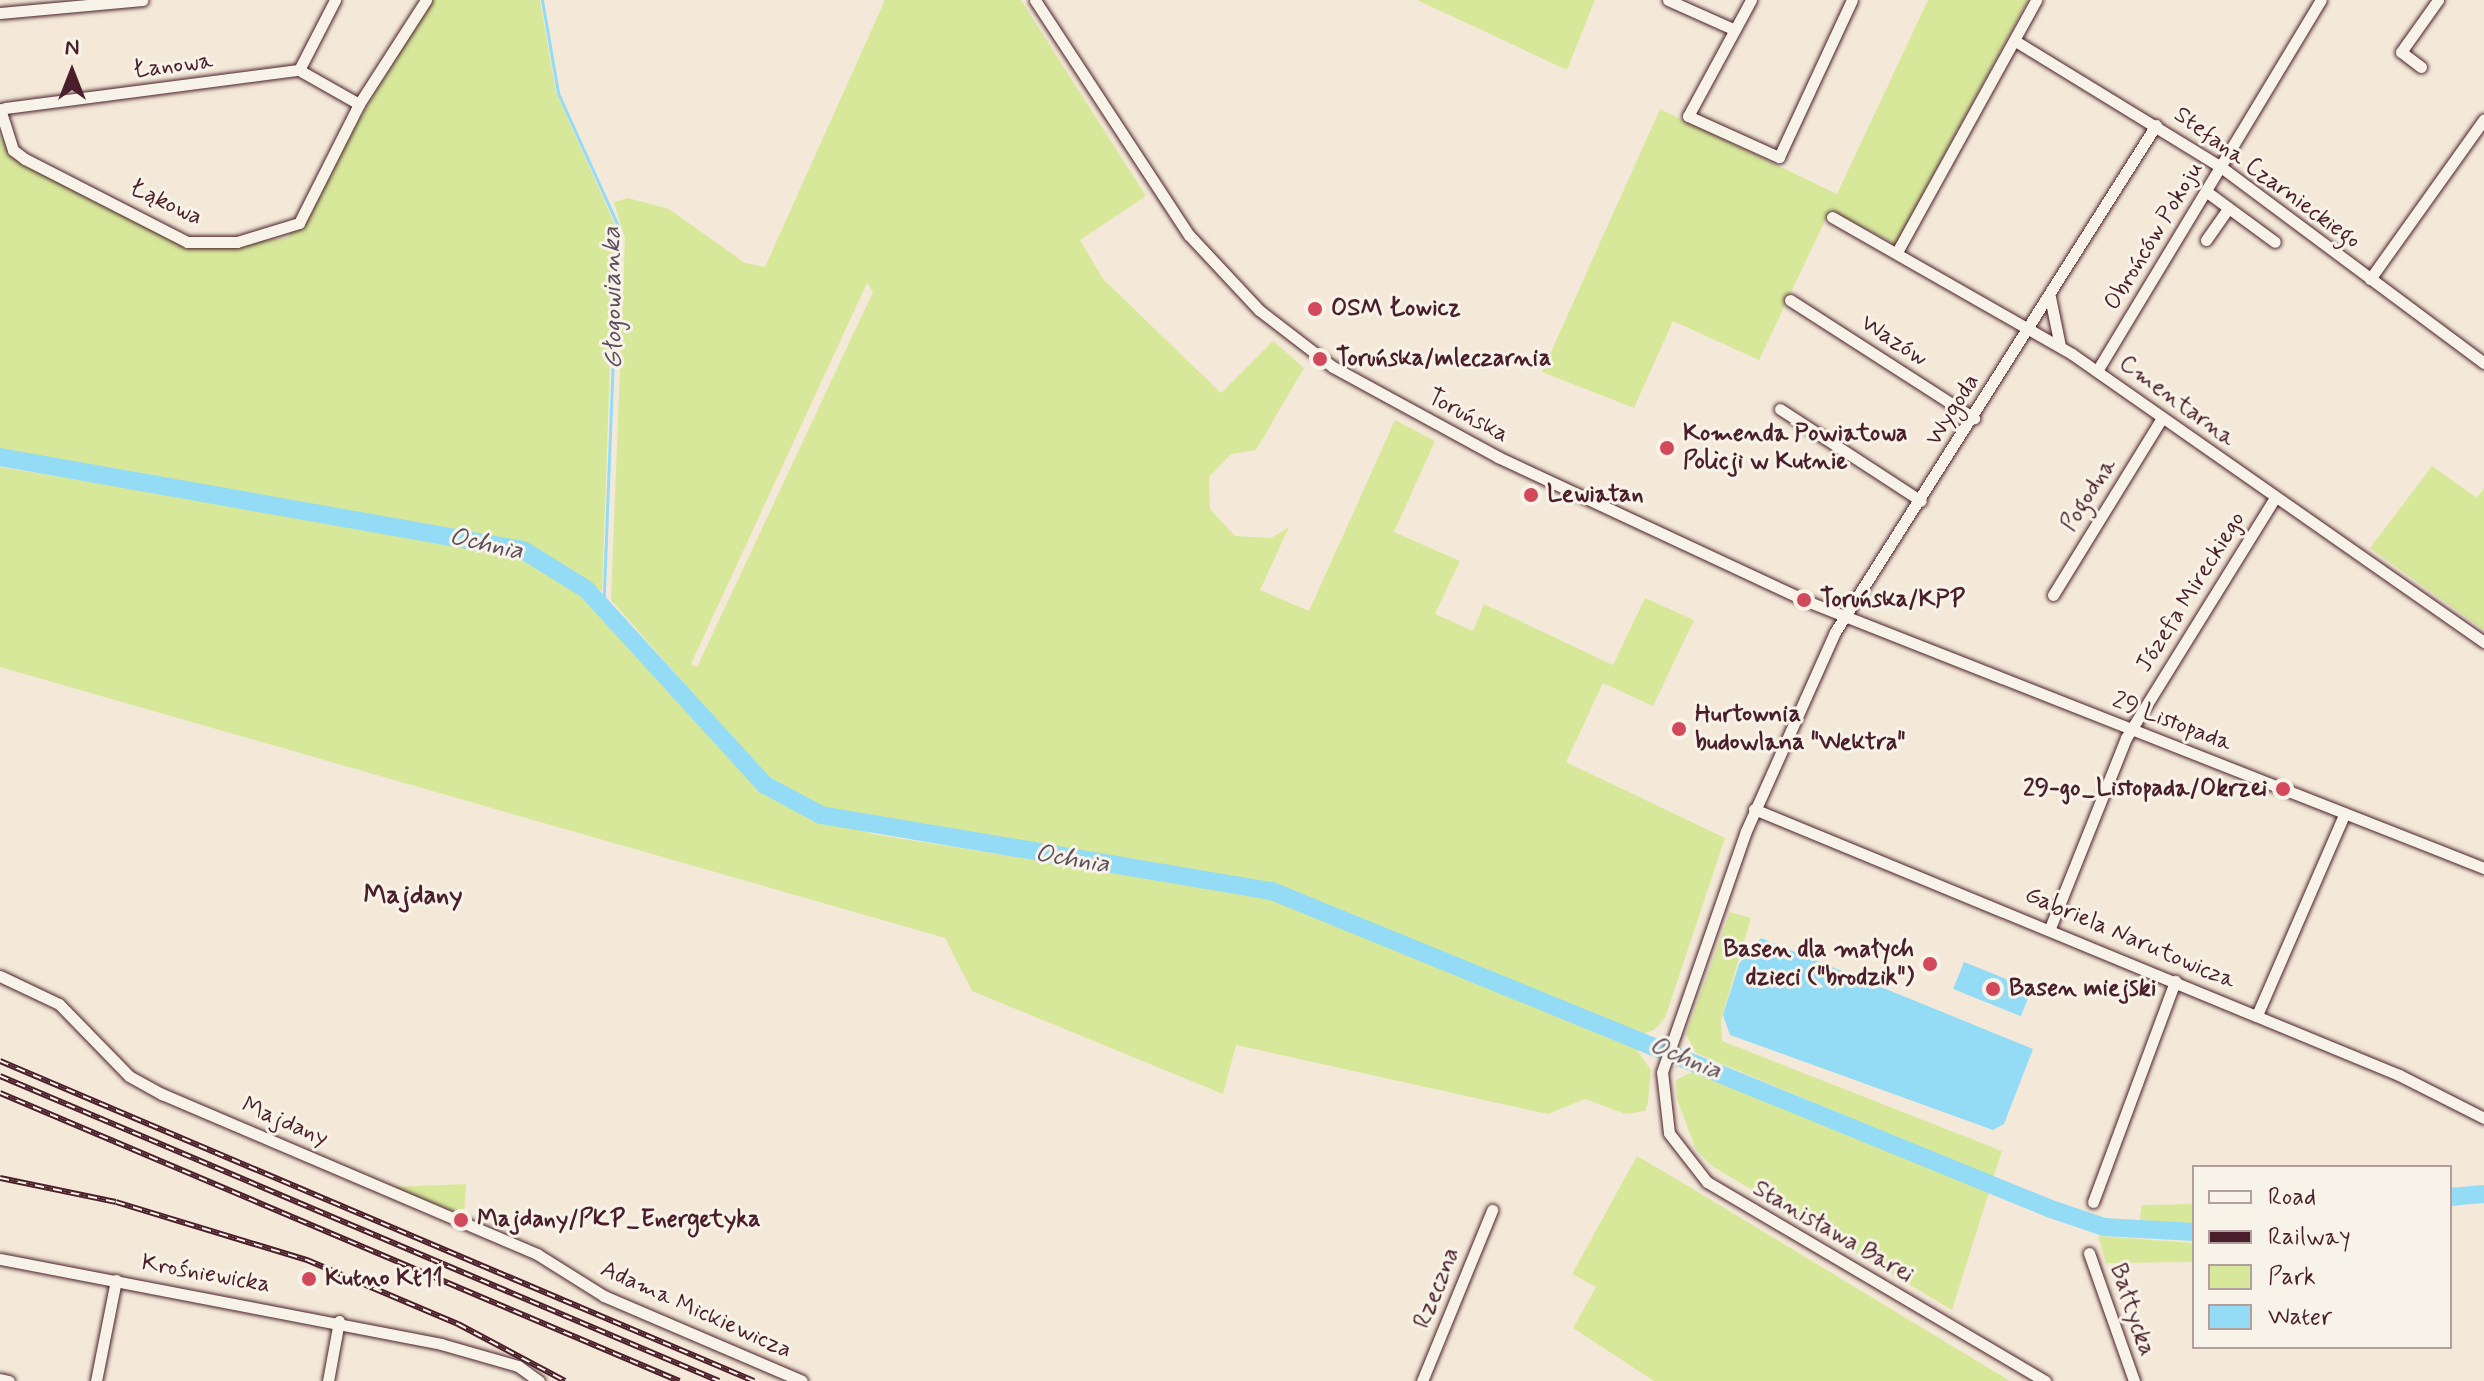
<!DOCTYPE html>
<html>
<head>
<meta charset="utf-8">
<style>
	body { margin:0 }
	#map { position:relative; width:2484px; height:1381px; overflow:hidden; background:#f4e9d8; font-family:Mynerve,sans-serif }
	div>[style] { position:absolute }
	[style*='--x'] { left:calc(var(--x)*1px); top:calc(var(--y)*1px); width:calc(var(--w)*1px); rotate:calc(var(--a)*1deg) }
	.green>* { inset:0; background:#d7e89b }
	.water>* { inset:0; background:#94dbf6; transform-origin:0 0 }
	.stream>* { height:3px; margin:-1.5px; padding:0 1.5px; transform-origin:1.5px; border-radius:1.5px; background:#94dbf6 }
	.river>* { height:18px; margin:-9px; padding:0 9px; transform-origin:9px; border-radius:9px; background:#94dbf6 }
	.roads { filter:drop-shadow(0 0 2px #4a1f2b) drop-shadow(0 0 2px #4a1f2b) }
	.minor>* { height:11px; margin:-5.5px; padding:0 5.5px; transform-origin:5.5px; border-radius:5.5px; background:#f7f3e8 }
	.rail>* { height:6px; margin-top:-3px; transform-origin:0; background:repeating-linear-gradient(90deg,#f7f3e8 0 9px,#4a1f2b 0 18px); box-sizing:border-box; border-block:2px solid #4a1f2b }
	.dots>* { width:22px; height:22px; translate:-50% -50%; box-sizing:border-box; border:4px solid #f7f3e8; border-radius:50% }
	span { translate:-50% -50%; white-space:nowrap; text-align:center; line-height:1.15; -webkit-text-stroke:6px #f7f3e8; paint-order:stroke }
	.street-label { font-size:24px; color:#4a1f2b }
	.poi-label { font-size:24px; color:#4a1f2b; font-weight:700 }
	.left { translate:0 -50%; text-align:left }
	.right { translate:-100% -50%; text-align:right }
	.water-label { font-size:26px; color:#5c4e5e; font-style:italic }
	.neighbourhood-label { font-size:26px; color:#4a1f2b; font-weight:700 }
	.legend { position:absolute; left:2192px; top:1165px; width:260px; height:184px; box-sizing:border-box; background:#f7f3e8; border:2px solid #b29e9c; margin:0; padding:10px 14px; list-style:none; font-size:24px; color:#4a1f2b }
	.legend li { display:flex; align-items:center; gap:16px; height:40px }
	.legend b { width:40px; border:2px solid #b29e9c }
	.north { position:absolute; left:32px; top:32px; width:80px; height:80px; -webkit-text-stroke:6px #f7f3e8; paint-order:stroke; rotate:0deg; font-size:22px; font-weight:700; line-height:32px; text-align:center; color:#4a1f2b }
	.north::after { content:''; display:block; margin:auto; width:28px; height:36px; background:#4a1f2b; clip-path:polygon(50% 0,100% 100%,50% 72%,0 100%) }
</style>
</head>
<body>
<div id="map">
	<div class="green">
		<div style="clip-path:polygon(431px 0,540px 0,556px 92px,615px 225px,602px 591px,500px 537px,0 454px,0 135px,10px 154px,192px 247px,288px 238px)"></div>
		<div style="clip-path:polygon(evenodd,885px 0,1021px 0,1146px 196px,1080px 240px,1103px 279px,1221px 393px,1273px 341px,1304px 368px,1256px 450px,1231px 454px,1209px 477px,1210px 509px,1235px 536px,1271px 538px,1289px 527px,1260px 590px,1309px 611px,1395px 420px,1435px 441px,1394px 532px,1460px 561px,1435px 614px,1473px 631px,1484px 604px,1613px 665px,1645px 598px,1694px 620px,1653px 706px,1603px 683px,1566px 762px,1725px 838px,1665px 1018px,1654px 1030px,1642px 1034px,1262px 882px,831px 812px,763px 773px,611px 600px,625px 239px,614px 202px,628px 198px,669px 209px,745px 263px,765px 267px,885px 0,867px 283px,873px 292px,697px 667px,691px 664px,867px 283px)"></div>
		<div style="clip-path:polygon(1417px 0,1595px 0,1567px 70px)"></div>
		<div style="clip-path:polygon(1928px 0,2028px 0,1896px 244px,1830px 210px,1759px 360px,1673px 321px,1634px 408px,1542px 372px,1660px 109px,1837px 194px)"></div>
		<div style="clip-path:polygon(2432px 466px,2477px 498px,2484px 488px,2484px 630px,2370px 548px)"></div>
		<div style="clip-path:polygon(0 467px,488px 548px,541px 567px,579px 593px,784px 804px,872px 834px,1267px 897px,1636px 1049px,1651px 1070px,1648px 1102px,1645px 1111px,1626px 1114px,1585px 1099px,1548px 1114px,1236px 1045px,1223px 1094px,972px 991px,945px 938px,0 667px)"></div>
		<div style="clip-path:polygon(1730px 912px,1751px 918px,1721px 1020px,1722px 1041px,2002px 1151px,1993px 1178px,1696px 1053px,1686px 1034px)"></div>
		<div style="clip-path:polygon(1692px 1072px,1990px 1189px,1952px 1310px,1712px 1166px,1696px 1150px,1677px 1099px,1676px 1080px)"></div>
		<div style="clip-path:polygon(1637px 1156px,1693px 1189px,2010px 1381px,1654px 1381px,1573px 1328px,1596px 1287px,1572px 1274px)"></div>
		<div style="clip-path:polygon(466px 1184px,464px 1216px,395px 1187px,442px 1185px)"></div>
		<div style="clip-path:polygon(2194px 1204px,2194px 1228px,2139px 1226px,2142px 1205px)"></div>
		<div style="clip-path:polygon(2098px 1236px,2194px 1243px,2194px 1262px,2106px 1263px)"></div>
	</div>
	<div class="water">
		<div style="clip-path:polygon(1761px 938px,2033px 1049px,2004px 1124px,1993px 1130px,1730px 1035px,1723px 1015px,1739px 964px)"></div>
		<div style="left:1964px;top:962px;width:73px;height:29px;rotate:22deg"></div>
	</div>
	<div class="stream">
		<div style="--x:542;--y:0;--w:94;--a:80.2"></div>
		<div style="--x:558;--y:93;--w:146;--a:65.7"></div>
		<div style="--x:618;--y:226;--w:382;--a:92.2"></div>
	</div>
	<div class="river">
		<div style="--x:0;--y:457;--w:531;--a:10.08"></div>
		<div style="--x:523;--y:550;--w:74;--a:31.8"></div>
		<div style="--x:586;--y:589;--w:265;--a:47.6"></div>
		<div style="--x:765;--y:785;--w:64;--a:28.2"></div>
		<div style="--x:821;--y:815;--w:457;--a:9.6"></div>
		<div style="--x:1272;--y:891;--w:841;--a:22.21"></div>
		<div style="--x:2051;--y:1209;--w:56;--a:18.8"></div>
		<div style="--x:2104;--y:1227;--w:90;--a:3.2"></div>
		<div style="--x:2450;--y:1197;--w:34;--a:-5"></div>
	</div>
	<div class="roads">
		<div class="minor">
			<div style="--x:1035;--y:0;--w:281;--a:56.8"></div>
			<div style="--x:1189;--y:235;--w:103;--a:47"></div>
			<div style="--x:1259;--y:310;--w:93;--a:37.6"></div>
			<div style="--x:1333;--y:367;--w:188;--a:28.6"></div>
			<div style="--x:1498;--y:457;--w:338;--a:25"></div>
			<div style="--x:1804;--y:600;--w:731;--a:21.51"></div>
			<div style="--x:1668;--y:0;--w:73;--a:24.1"></div>
			<div style="--x:1751;--y:0;--w:132;--a:118.5"></div>
			<div style="--x:1688;--y:116;--w:100;--a:24.3"></div>
			<div style="--x:1779;--y:157;--w:173;--a:-65.1"></div>
			<div style="--x:0;--y:13;--w:143;--a:-5.2"></div>
			<div style="--x:2017;--y:42;--w:239;--a:31.5"></div>
			<div style="--x:2221;--y:167;--w:328;--a:36.7"></div>
			<div style="--x:2421;--y:67;--w:25;--a:-143"></div>
			<div style="--x:2401;--y:52;--w:64;--a:-54.6"></div>
			<div style="--x:299;--y:70;--w:79;--a:-62.8"></div>
			<div style="--x:359;--y:104;--w:124;--a:-57.2"></div>
			<div style="--x:5;--y:108;--w:296;--a:-7.4"></div>
			<div style="--x:0;--y:109;--w:43;--a:72.4"></div>
			<div style="--x:13;--y:150;--w:15;--a:37"></div>
			<div style="--x:25;--y:159;--w:182;--a:27.1"></div>
			<div style="--x:187;--y:242;--w:50;--a:0"></div>
			<div style="--x:237;--y:242;--w:65;--a:-17"></div>
			<div style="--x:299;--y:223;--w:133;--a:-63.2"></div>
			<div style="--x:359;--y:104;--w:69;--a:-150.5"></div>
			<div style="--x:2207;--y:192;--w:84;--a:36.3"></div>
			<div style="--x:1832;--y:217;--w:276;--a:29.7"></div>
			<div style="--x:2072;--y:354;--w:503;--a:34.95"></div>
			<div style="--x:2206;--y:240;--w:39;--a:-55"></div>
			<div style="--x:1897;--y:252;--w:288;--a:-61.1"></div>
			<div style="--x:2370;--y:279;--w:196;--a:-54.5"></div>
			<div style="--x:2050;--y:297;--w:50;--a:78.5"></div>
			<div style="--x:1790;--y:300;--w:219;--a:32.7"></div>
			<div style="--x:2097;--y:371;--w:433;--a:-58.9"></div>
			<div style="--x:1780;--y:409;--w:168;--a:33.1"></div>
			<div style="--x:2053;--y:595;--w:208;--a:-58.4"></div>
			<div style="--x:1754;--y:809;--w:698;--a:22.41"></div>
			<div style="--x:2399;--y:1075;--w:95;--a:26.8"></div>
			<div style="--x:2050;--y:928;--w:205;--a:-68.2"></div>
			<div style="--x:2126;--y:738;--w:281;--a:-58.2"></div>
			<div style="--x:0;--y:976;--w:65;--a:25.4"></div>
			<div style="--x:59;--y:1004;--w:100;--a:45.8"></div>
			<div style="--x:129;--y:1076;--w:38;--a:29"></div>
			<div style="--x:162;--y:1094;--w:408;--a:23.1"></div>
			<div style="--x:537;--y:1254;--w:79;--a:32.1"></div>
			<div style="--x:604;--y:1296;--w:215;--a:23.2"></div>
			<div style="--x:2257;--y:1015;--w:220;--a:-66.5"></div>
			<div style="--x:2093;--y:1202;--w:236;--a:-69.6"></div>
			<div style="--x:2089;--y:1253;--w:136;--a:70.6"></div>
			<div style="--x:0;--y:1259;--w:449;--a:10.9"></div>
			<div style="--x:441;--y:1344;--w:80;--a:15.9"></div>
			<div style="--x:518;--y:1366;--w:26;--a:36"></div>
			<div style="--x:0;--y:1379;--w:9;--a:13"></div>
			<div style="--x:96;--y:1381;--w:103;--a:-78.8"></div>
			<div style="--x:328;--y:1381;--w:61;--a:-79.6"></div>
			<div style="--x:1422;--y:1381;--w:185;--a:-67.7"></div>
			<div style="--x:2045;--y:1381;--w:392;--a:-149.5"></div>
			<div style="--x:1707;--y:1182;--w:62;--a:-127.8"></div>
			<div style="--x:1669;--y:1133;--w:61;--a:-96.5"></div>
			<div style="--x:1662;--y:1072;--w:255;--a:-70.8"></div>
			<div style="--x:1746;--y:831;--w:218;--a:-65.9"></div>
			<div style="--x:1835;--y:632;--w:600;--a:-57.66"></div>
		</div>
	</div>
	<div class="rail">
		<div style="--x:0;--y:1061;--w:819;--a:23"></div>
		<div style="--x:0;--y:1076;--w:781;--a:22.99"></div>
		<div style="--x:0;--y:1093;--w:738;--a:22.98"></div>
		<div style="--x:0;--y:1178;--w:118;--a:11.7"></div>
		<div style="--x:116;--y:1202;--w:200;--a:16.9"></div>
		<div style="--x:307;--y:1260;--w:164;--a:23"></div>
		<div style="--x:458;--y:1324;--w:121;--a:28"></div>
	</div>
	<div class="dots">
		<div style="left:1315px;top:309px;background:#d1495b"></div>
		<div style="left:1320px;top:359px;background:#d1495b"></div>
		<div style="left:1667px;top:448px;background:#d1495b"></div>
		<div style="left:1531px;top:495px;background:#d1495b"></div>
		<div style="left:1804px;top:600px;background:#d1495b"></div>
		<div style="left:1679px;top:729px;background:#d1495b"></div>
		<div style="left:2283px;top:789px;background:#d1495b"></div>
		<div style="left:1930px;top:964px;background:#d1495b"></div>
		<div style="left:1993px;top:989px;background:#d1495b"></div>
		<div style="left:461px;top:1220px;background:#d1495b"></div>
		<div style="left:309px;top:1279px;background:#d1495b"></div>
	</div>
	<div class="street-label">
		<span style="left:173px;top:66px;rotate:-7deg">Łanowa</span>
		<span style="left:2267px;top:178px;rotate:36deg">Stefana Czarnieckiego</span>
		<span style="left:166px;top:203px;rotate:25deg">Łąkowa</span>
		<span style="left:2154px;top:236px;rotate:-59deg">Obrońców Pokoju</span>
		<span style="left:1894px;top:341px;rotate:33deg">Wazów</span>
		<span style="left:2177px;top:401px;rotate:36deg">Cmentarna</span>
		<span style="left:1953px;top:410px;rotate:-58deg">Wygoda</span>
		<span style="left:1468px;top:416px;rotate:28deg">Toruńska</span>
		<span style="left:2089px;top:495px;rotate:-58deg">Pogodna</span>
		<span style="left:2191px;top:592px;rotate:-58deg">Józefa Mireckiego</span>
		<span style="left:2172px;top:722px;rotate:21deg">29 Listopada</span>
		<span style="left:2130px;top:938px;rotate:23deg">Gabriela Narutowicza</span>
		<span style="left:285px;top:1122px;rotate:23deg">Majdany</span>
		<span style="left:1833px;top:1232px;rotate:30deg">Stanisława Barei</span>
		<span style="left:206px;top:1274px;rotate:10deg">Krośniewicka</span>
		<span style="left:1437px;top:1288px;rotate:-68deg">Rzeczna</span>
		<span style="left:696px;top:1310px;rotate:24deg">Adama Mickiewicza</span>
		<span style="left:2132px;top:1310px;rotate:71deg">Bałtycka</span>
	</div>
	<div class="poi-label">
		<span class="left" style="left:1331px;top:309px">OSM Łowicz</span>
		<span class="left" style="left:1336px;top:359px">Toruńska/mleczarnia</span>
		<span class="left" style="left:1683px;top:448px">Komenda Powiatowa<br>Policji w Kutnie</span>
		<span class="left" style="left:1547px;top:495px">Lewiatan</span>
		<span class="left" style="left:1820px;top:600px">Toruńska/KPP</span>
		<span class="left" style="left:1695px;top:729px">Hurtownia<br>budowlana "Wektra"</span>
		<span class="right" style="left:2267px;top:789px">29-go_Listopada/Okrzei</span>
		<span class="right" style="left:1914px;top:964px">Basen dla małych<br>dzieci ("brodzik")</span>
		<span class="left" style="left:2009px;top:989px">Basen miejski</span>
		<span class="left" style="left:477px;top:1220px">Majdany/PKP_Energetyka</span>
		<span class="left" style="left:325px;top:1279px">Kutno Kt11</span>
	</div>
	<div class="water-label">
		<span style="left:614px;top:298px;rotate:-91deg">Głogowianka</span>
		<span style="left:486px;top:545px;rotate:12deg">Ochnia</span>
		<span style="left:1072px;top:860px;rotate:9deg">Ochnia</span>
		<span style="left:1685px;top:1059px;rotate:22deg">Ochnia</span>
	</div>
	<div class="neighbourhood-label">
		<span style="left:413px;top:897px">Majdany</span>
	</div>
	<ul class="legend">
	<li><b style="height:10px;background:#f7f3e8"></b>Road</li>
	<li><b style="height:10px;background:#4a1f2b"></b>Railway</li>
	<li><b style="height:22px;background:#d7e89b"></b>Park</li>
	<li><b style="height:22px;background:#94dbf6"></b>Water</li>
	</ul>
	<div class="north">N</div>
</div>
</body>
</html>
